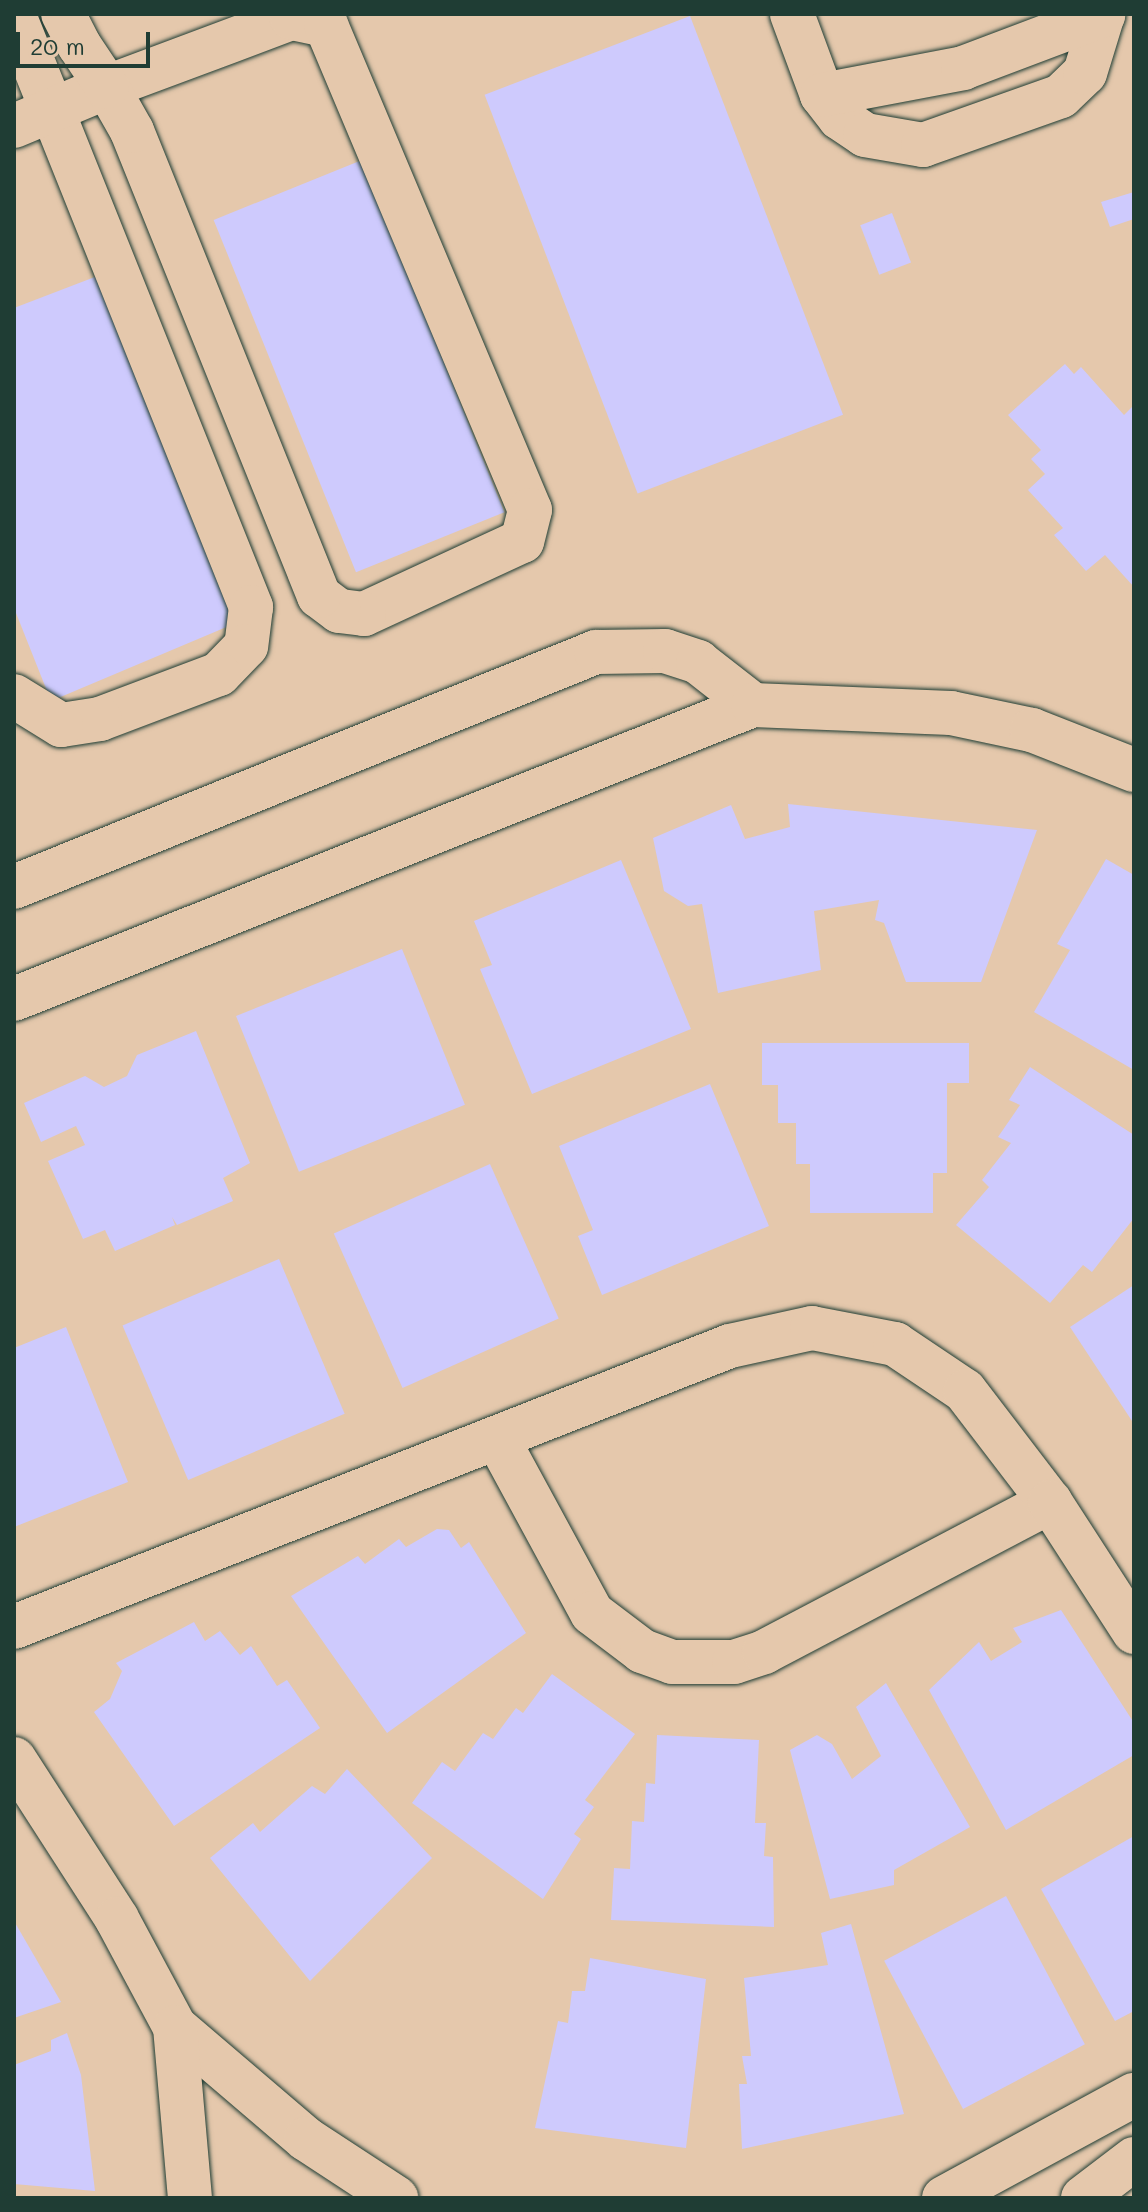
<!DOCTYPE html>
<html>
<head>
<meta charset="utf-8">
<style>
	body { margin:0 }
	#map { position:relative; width:1148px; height:2212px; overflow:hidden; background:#e5c8ac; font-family:Mali,sans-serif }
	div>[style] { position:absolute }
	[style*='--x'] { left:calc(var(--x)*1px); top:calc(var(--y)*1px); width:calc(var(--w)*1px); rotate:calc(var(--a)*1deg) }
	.building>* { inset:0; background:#cecafd; transform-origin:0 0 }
	.roads { filter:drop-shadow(0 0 2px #1f3d34) drop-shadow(0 0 2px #1f3d34) }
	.minor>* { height:44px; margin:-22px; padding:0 22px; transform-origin:22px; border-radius:22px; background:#e5c8ac }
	span { translate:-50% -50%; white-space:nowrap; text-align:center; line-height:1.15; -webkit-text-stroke:6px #e5c8ac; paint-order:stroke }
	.frame { position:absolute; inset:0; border:16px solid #1f3d34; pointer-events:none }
	.scale { position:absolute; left:16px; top:32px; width:134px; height:36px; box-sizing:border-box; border:4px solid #1f3d34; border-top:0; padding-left:10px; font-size:24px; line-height:28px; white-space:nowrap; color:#1f3d34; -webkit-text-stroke:6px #e5c8ac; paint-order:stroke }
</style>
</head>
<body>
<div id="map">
	<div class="building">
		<div style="left:690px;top:16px;width:427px;height:220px;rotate:69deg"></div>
		<div style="left:362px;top:160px;width:380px;height:160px;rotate:68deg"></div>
		<div style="clip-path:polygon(1134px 192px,1134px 219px,1110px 227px,1101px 202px)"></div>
		<div style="left:892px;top:213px;width:53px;height:34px;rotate:69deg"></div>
		<div style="clip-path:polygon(100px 275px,236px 623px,51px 701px,14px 608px,14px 308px)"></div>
		<div style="clip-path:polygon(1065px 364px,1074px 374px,1081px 367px,1124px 415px,1134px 405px,1134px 587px,1105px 555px,1086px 571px,1054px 535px,1063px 528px,1028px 490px,1045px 474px,1031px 459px,1041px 450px,1008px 415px)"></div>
		<div style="clip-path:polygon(788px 804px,1037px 830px,981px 982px,906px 982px,884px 923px,875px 920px,879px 900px,814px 911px,821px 970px,718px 993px,702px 904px,688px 906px,664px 891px,653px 838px,731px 805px,745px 839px,790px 827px)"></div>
		<div style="clip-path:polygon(1106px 859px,1134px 875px,1134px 1070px,1034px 1012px,1070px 950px,1057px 944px)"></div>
		<div style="clip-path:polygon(621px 860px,691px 1029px,532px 1094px,480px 969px,492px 965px,474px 921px)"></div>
		<div style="left:402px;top:949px;width:168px;height:179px;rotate:68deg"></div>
		<div style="clip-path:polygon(196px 1031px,250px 1163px,223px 1178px,233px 1201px,177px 1225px,172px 1217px,175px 1225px,115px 1251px,105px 1230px,83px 1239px,48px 1161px,85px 1145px,76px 1126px,41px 1142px,24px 1103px,85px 1076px,104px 1087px,127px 1076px,137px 1055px)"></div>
		<div style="clip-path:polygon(762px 1043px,969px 1043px,969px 1083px,947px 1083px,947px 1173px,933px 1173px,933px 1213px,810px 1213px,810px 1164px,796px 1164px,796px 1123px,778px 1123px,778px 1085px,762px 1085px)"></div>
		<div style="clip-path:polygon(1030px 1067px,1134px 1135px,1134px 1218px,1092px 1272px,1083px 1265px,1050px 1303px,956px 1225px,989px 1187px,982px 1180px,1011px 1143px,998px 1137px,1020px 1105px,1009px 1100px)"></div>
		<div style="clip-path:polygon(710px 1084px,769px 1226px,602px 1295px,578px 1236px,593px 1230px,559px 1146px)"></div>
		<div style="left:490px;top:1164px;width:169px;height:171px;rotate:66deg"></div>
		<div style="left:279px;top:1259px;width:168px;height:170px;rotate:67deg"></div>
		<div style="clip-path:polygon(1134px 1285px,1134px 1424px,1070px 1327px)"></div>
		<div style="clip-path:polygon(66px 1327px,128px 1482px,14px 1527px,14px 1348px)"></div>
		<div style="clip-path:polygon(437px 1529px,449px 1530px,461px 1548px,469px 1542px,526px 1633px,387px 1733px,291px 1596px,358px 1556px,365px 1564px,399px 1539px,406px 1547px)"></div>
		<div style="clip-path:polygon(1061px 1610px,1134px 1723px,1134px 1755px,1006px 1830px,929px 1690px,979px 1642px,991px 1661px,1022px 1642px,1013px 1628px)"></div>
		<div style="clip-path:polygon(194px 1622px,205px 1641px,220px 1631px,240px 1655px,251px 1646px,277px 1686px,287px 1680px,320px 1728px,174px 1826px,94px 1712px,110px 1699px,122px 1671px,116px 1663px)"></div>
		<div style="clip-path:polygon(552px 1674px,635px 1734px,585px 1800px,594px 1807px,574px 1834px,581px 1839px,543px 1899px,412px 1803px,442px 1762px,455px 1771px,483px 1733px,493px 1739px,516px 1708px,523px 1713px)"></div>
		<div style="clip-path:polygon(886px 1683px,970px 1827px,894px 1870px,894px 1885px,830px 1899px,790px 1750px,817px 1735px,832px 1744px,852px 1779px,881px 1756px,856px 1707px)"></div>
		<div style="clip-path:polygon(657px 1735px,759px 1740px,755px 1823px,766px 1823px,764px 1856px,773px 1857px,774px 1927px,611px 1920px,614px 1868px,630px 1869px,632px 1821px,644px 1822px,646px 1783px,655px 1784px)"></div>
		<div style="clip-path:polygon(347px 1769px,432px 1858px,310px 1981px,210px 1858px,253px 1823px,260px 1832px,312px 1786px,325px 1794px)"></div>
		<div style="clip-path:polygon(1134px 1836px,1134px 2011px,1115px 2021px,1041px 1889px)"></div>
		<div style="left:1006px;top:1896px;width:168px;height:138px;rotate:62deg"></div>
		<div style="clip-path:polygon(14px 1921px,61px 2002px,14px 2018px)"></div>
		<div style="clip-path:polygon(851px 1924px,904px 2114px,742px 2149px,739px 2084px,747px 2084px,742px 2056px,751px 2056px,744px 1978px,828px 1965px,821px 1933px)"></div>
		<div style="clip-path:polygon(590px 1958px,706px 1979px,686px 2148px,535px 2128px,558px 2021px,568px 2023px,572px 1991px,585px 1991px)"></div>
		<div style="clip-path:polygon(67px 2033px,81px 2075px,95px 2191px,14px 2184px,14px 2065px,51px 2051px,51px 2040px)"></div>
	</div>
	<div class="roads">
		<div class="minor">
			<div style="--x:792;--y:14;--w:86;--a:69.7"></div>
			<div style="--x:822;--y:95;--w:29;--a:52"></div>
			<div style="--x:840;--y:118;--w:30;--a:34"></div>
			<div style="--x:865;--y:135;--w:59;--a:9.8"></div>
			<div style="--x:923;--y:145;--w:146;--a:-19.5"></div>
			<div style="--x:1061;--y:96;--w:33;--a:-44"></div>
			<div style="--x:1085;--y:73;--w:62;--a:-73"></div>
			<div style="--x:14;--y:15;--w:638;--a:68.18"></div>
			<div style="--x:251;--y:607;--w:39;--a:97"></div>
			<div style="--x:246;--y:646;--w:39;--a:134"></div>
			<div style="--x:219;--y:674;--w:127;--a:159.3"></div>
			<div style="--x:100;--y:719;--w:39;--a:171"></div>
			<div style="--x:61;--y:725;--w:55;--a:-148.3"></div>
			<div style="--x:822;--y:95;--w:144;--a:-10.8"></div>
			<div style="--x:963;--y:68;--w:150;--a:-20.7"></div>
			<div style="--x:14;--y:126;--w:101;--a:-22.8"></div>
			<div style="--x:107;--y:87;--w:197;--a:-20.5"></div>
			<div style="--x:292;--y:18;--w:35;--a:12"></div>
			<div style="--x:326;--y:25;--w:526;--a:67.19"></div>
			<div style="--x:530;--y:510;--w:32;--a:104"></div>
			<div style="--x:522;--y:541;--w:174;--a:155.2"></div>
			<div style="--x:364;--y:614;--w:25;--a:-173"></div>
			<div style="--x:339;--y:611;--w:25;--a:-143"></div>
			<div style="--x:319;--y:596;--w:501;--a:-111.91"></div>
			<div style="--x:132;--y:131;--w:51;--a:-119.6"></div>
			<div style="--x:107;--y:87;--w:50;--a:-123.7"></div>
			<div style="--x:79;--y:45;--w:35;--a:-117"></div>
			<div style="--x:14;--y:887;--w:628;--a:-21.99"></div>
			<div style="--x:596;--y:652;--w:69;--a:-0.8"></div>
			<div style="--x:665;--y:651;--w:35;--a:18"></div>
			<div style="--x:698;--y:662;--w:70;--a:38"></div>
			<div style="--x:14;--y:999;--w:795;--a:-21.69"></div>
			<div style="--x:753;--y:705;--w:198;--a:2.3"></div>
			<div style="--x:951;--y:713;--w:83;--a:11.9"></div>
			<div style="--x:1032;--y:730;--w:110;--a:21.4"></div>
			<div style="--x:497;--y:1438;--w:199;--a:61.5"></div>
			<div style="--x:592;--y:1613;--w:63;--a:37.2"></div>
			<div style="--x:642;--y:1651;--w:32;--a:20"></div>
			<div style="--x:672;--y:1662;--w:62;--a:0"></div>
			<div style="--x:734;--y:1662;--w:32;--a:-18"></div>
			<div style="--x:764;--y:1652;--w:323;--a:-27.7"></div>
			<div style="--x:14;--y:1627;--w:769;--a:-21.43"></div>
			<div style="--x:730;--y:1346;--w:84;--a:-12.4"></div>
			<div style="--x:812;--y:1328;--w:85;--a:10.9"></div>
			<div style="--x:895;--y:1344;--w:84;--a:33.9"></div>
			<div style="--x:965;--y:1391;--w:140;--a:52.6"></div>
			<div style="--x:1050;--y:1502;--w:155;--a:57.1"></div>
			<div style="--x:14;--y:1759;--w:190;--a:57.2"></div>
			<div style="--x:117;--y:1919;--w:123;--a:61.8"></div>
			<div style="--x:175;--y:2027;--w:172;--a:40.5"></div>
			<div style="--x:306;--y:2139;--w:108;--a:33.2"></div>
			<div style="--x:175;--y:2027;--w:172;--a:85"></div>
			<div style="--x:944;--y:2198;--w:216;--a:-28.5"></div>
			<div style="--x:1083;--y:2198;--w:64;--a:-37.4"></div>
		</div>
	</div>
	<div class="frame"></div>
	<div class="scale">20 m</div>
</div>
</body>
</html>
